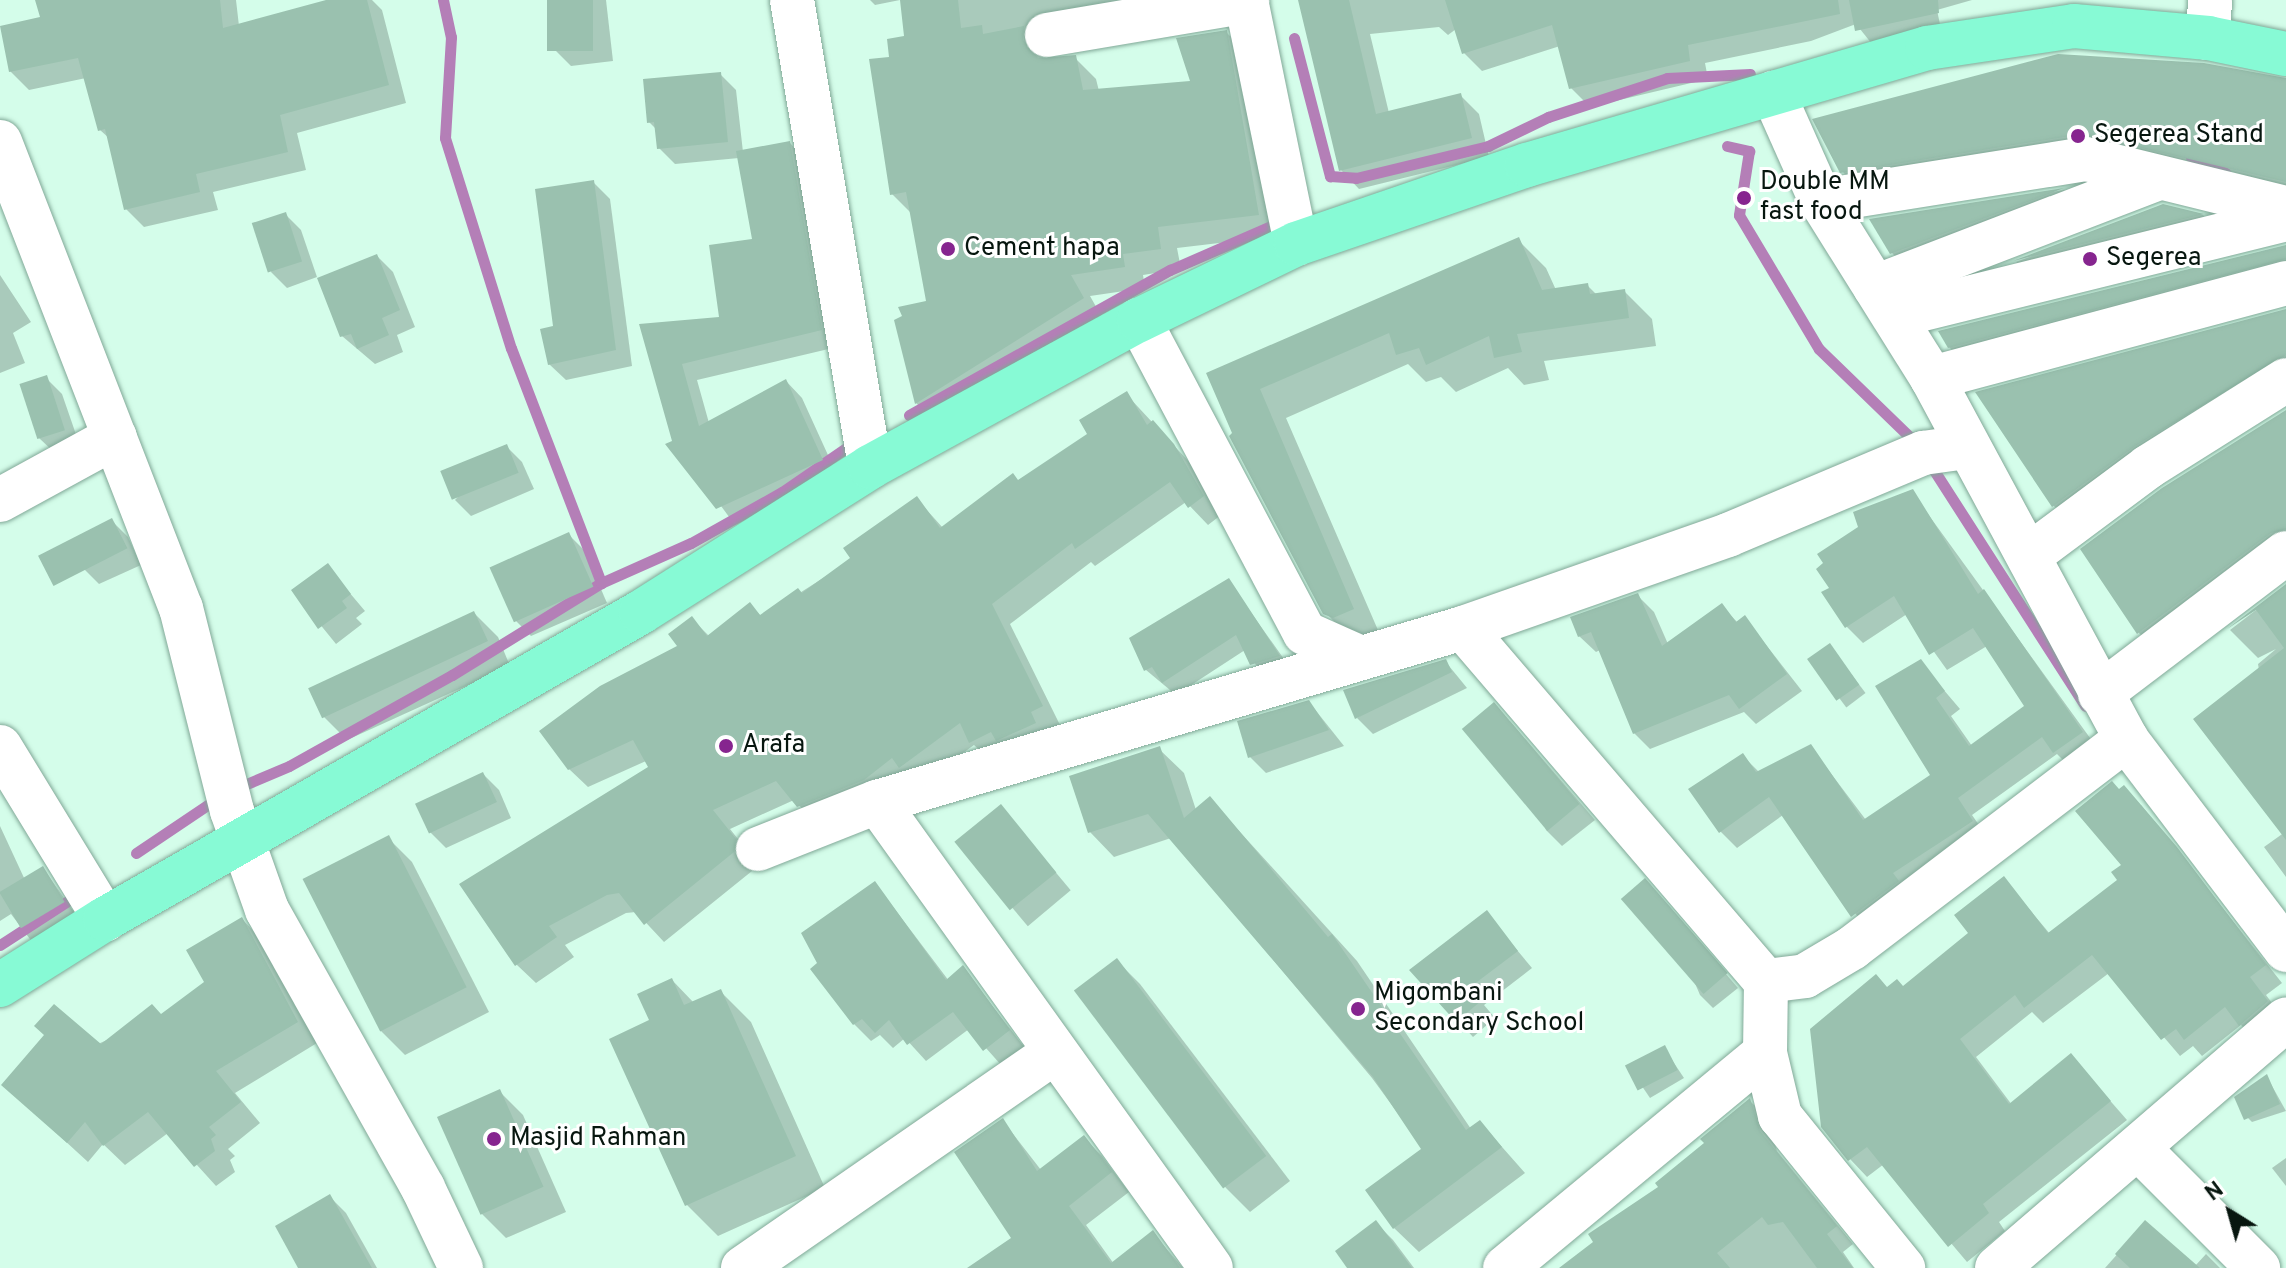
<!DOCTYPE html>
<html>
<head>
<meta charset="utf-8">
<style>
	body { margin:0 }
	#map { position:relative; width:2286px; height:1268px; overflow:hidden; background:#d4fdea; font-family:Overpass,sans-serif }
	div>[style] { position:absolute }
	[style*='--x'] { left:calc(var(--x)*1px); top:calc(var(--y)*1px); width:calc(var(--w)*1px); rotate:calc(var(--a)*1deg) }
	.shadow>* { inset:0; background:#0003; transform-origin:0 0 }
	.stream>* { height:11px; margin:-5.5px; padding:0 5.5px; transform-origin:5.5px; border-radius:5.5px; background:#b47fb7 }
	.building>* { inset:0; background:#9ac1af; transform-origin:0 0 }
	.roads { filter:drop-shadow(0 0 2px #81a897) drop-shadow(0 0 2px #81a897) }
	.minor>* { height:44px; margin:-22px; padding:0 22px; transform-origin:22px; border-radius:22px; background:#fff }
	.major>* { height:44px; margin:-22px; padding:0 22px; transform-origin:22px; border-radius:22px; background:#87fad5 }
	.dots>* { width:22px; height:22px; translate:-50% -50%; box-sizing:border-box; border:4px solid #fff; border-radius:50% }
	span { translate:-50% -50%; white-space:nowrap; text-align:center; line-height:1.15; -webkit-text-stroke:6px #fff; paint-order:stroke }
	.poi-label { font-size:26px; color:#07160f }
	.left { translate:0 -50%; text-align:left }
	.north { position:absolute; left:2190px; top:1172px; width:80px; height:80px; -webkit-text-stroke:6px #fff; paint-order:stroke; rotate:323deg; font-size:22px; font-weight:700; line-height:32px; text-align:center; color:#07160f }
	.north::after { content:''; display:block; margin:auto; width:28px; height:36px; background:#07160f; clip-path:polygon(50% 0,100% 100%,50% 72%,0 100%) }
</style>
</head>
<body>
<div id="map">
	<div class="shadow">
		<div style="clip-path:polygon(46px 0,236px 0,239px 26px,333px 0,372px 0,382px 10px,406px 103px,297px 133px,306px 170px,213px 192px,218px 210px,144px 227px,126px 209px,110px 139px,100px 130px,86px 78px,29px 90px,10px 71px,42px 19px)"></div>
		<div style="clip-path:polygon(549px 0,606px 0,613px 61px,571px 66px,555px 50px)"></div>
		<div style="clip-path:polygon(870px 0,900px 0,875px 5px)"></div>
		<div style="clip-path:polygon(902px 0,1227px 0,1044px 47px,1043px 60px,1075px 58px,1096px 79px,1099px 91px,1193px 83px,1226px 32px,1247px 53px,1279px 236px,1177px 248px,1181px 269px,1143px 275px,1145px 288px,1090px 296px,1103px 319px,937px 423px,916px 403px,928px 302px,912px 214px,892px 194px,891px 59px,906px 38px)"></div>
		<div style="clip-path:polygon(1300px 0,1972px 0,1937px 10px,1942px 34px,1876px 49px,1856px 24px,1811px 41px,1705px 63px,1708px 79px,1590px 107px,1571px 88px,1560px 46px,1482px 71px,1464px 53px,1456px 29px,1448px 35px,1439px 27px,1370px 34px,1389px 113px,1460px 95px,1479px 114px,1489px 157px,1359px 189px,1341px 170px)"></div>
		<div style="clip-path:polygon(720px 74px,736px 90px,743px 152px,790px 143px,806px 160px,837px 347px,697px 380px,709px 423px,786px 381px,802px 398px,838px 477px,735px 525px,674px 442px,642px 326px,721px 319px,754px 241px,739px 158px,675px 164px,659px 148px,657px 130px,649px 122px)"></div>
		<div style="clip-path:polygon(2286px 80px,2286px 207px,2114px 163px,1872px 202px,1842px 171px)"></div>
		<div style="clip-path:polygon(594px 183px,610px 199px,632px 366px,566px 380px,549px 364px)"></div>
		<div style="clip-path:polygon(2064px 190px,2093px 219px,1923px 284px,1892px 253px,1872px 220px)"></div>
		<div style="clip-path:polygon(2163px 206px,2203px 215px,2232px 245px,2046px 291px,2016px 262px)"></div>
		<div style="clip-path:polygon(285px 214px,301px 230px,317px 277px,287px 288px,271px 272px)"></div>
		<div style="clip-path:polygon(1518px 240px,1546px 268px,1556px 290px,1587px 285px,1597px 295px,1624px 291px,1652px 319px,1656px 346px,1544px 361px,1549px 380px,1524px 385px,1508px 368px,1456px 392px,1441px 377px,1426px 382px,1408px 364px,1286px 418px,1381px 637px,1353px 641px,1325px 612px,1209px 374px)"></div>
		<div style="clip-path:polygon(2286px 247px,2286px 294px,1979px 377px,1949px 347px)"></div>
		<div style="clip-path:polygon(377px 256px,393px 272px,415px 327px,397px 335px,403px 352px,375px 364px,342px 336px)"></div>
		<div style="clip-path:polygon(0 275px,31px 322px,13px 333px,25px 363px,0 373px)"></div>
		<div style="clip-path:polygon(2286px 311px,2286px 399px,2083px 536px,2054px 506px,1979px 393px)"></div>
		<div style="clip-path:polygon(46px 378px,62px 394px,80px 446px,56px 454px,39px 438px)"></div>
		<div style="clip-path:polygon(1126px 394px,1192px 465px,1221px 515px,1208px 525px,1186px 502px,1095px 566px,1091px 562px,1010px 624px,1060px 725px,990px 760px,974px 745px,919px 785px,817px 824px,794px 800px,730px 829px,754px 859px,752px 871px,664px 942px,636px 912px,626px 913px,565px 945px,574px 957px,536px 983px,517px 965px,462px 884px,650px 768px,646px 761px,588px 787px,569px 769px,680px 647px,692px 619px,709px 636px,750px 605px,762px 617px,853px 559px,916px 498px,943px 528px,1090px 435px)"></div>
		<div style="clip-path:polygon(2286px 412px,2286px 574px,2168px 663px,2139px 633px,2083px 549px)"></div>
		<div style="clip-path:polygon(506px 446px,522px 462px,534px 489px,471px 516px,455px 500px)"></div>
		<div style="clip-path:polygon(1912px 492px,2098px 749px,2071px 768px,2057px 754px,1972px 815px,1988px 838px,1869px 932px,1783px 815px,1737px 848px,1720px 831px,1743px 756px,1759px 772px,1811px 747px,1866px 820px,1933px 776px,1920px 662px,1960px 709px,1951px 716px,1972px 746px,2027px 707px,1987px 646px,1947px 670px,1907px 614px,1863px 643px,1847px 627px,1831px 588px)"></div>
		<div style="clip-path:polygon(112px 521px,128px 537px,141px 565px,99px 584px,83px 568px)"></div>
		<div style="clip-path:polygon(568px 534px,584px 550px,607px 603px,531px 636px,515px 620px)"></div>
		<div style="clip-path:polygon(327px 566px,365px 611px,356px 618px,362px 624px,336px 644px,293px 591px)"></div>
		<div style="clip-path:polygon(1228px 580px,1291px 669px,1265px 677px,1245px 650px,1176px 695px,1146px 670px,1131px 639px)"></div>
		<div style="clip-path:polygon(2286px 587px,2286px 877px,2264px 847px,2285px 832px,2258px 664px,2276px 649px,2258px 658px,2230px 630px)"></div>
		<div style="clip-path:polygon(1637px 595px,1654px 612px,1668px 644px,1722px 606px,1738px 623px,1745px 618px,1802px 691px,1756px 724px,1744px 712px,1650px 749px,1634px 733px,1600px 650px,1596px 652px,1579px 636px)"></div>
		<div style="clip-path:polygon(474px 613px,498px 637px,510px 666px,347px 740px,323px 716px)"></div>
		<div style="left:1830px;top:646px;width:59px;height:24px;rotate:53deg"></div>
		<div style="clip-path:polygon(1445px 661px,1467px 688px,1373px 734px,1357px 718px)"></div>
		<div style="clip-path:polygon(1309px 702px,1344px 746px,1266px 773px,1250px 757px)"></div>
		<div style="clip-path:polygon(1510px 721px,1595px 820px,1562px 846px,1546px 830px)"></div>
		<div style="clip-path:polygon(1159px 749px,1184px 773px,1196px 810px,1210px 799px,1357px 961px,1471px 1129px,1480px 1122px,1525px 1173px,1419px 1252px,1394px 1228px,1424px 1149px,1372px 1078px,1171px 838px,1114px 857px,1090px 832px)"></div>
		<div style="clip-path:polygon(483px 774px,499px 790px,511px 818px,446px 848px,430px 832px)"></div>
		<div style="clip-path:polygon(2141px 805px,2282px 983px,2266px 995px,2284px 1019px,2258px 1042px,2241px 1025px,2202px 1056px,2193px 1046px,2180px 1056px,2109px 973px,2043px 1023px,2032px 1012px,1976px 1057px,2012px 1105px,2071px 1056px,2127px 1120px,1999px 1222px,2005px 1231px,1967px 1262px,1884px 1164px,1867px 1177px,1850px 1159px,1888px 989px,1903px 988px,1970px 934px,2004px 879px,2050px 934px,2119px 880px)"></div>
		<div style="left:1000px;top:806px;width:110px;height:56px;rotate:50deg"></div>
		<div style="clip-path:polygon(0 826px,25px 880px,43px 868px,76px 915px,39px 951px,11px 914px,0 921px)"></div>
		<div style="clip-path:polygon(388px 838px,412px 862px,489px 1012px,405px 1055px,381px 1031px)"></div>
		<div style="clip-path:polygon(875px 883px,949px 981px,963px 968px,1025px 1048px,1002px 1066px,969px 1029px,926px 1061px,905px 1038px,893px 1048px,880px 1035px,871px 1041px,854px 1024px)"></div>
		<div style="clip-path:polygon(1657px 894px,1738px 988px,1713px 1008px,1700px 995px)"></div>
		<div style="clip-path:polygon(1486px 913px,1532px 968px,1484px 1005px,1495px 1018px,1473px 1037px,1412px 970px)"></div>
		<div style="clip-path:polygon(242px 919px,262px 940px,317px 1043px,235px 1093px,260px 1123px,228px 1149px,235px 1156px,230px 1160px,235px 1172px,216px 1186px,168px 1133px,125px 1165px,103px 1144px,88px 1162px,4px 1085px,162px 1016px,207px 982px)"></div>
		<div style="clip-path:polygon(1116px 960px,1140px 984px,1290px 1181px,1250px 1212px,1226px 1188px,1076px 991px)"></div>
		<div style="clip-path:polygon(672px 980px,694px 1003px,720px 991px,751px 1022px,825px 1188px,718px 1236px,687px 1205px,612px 1040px,652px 1021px)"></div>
		<div style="clip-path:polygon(1664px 1048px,1684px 1078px,1650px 1098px,1629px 1067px)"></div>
		<div style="clip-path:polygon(2267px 1077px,2286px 1111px,2252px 1122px,2244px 1114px)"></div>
		<div style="clip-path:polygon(499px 1091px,523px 1115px,566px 1212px,506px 1238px,482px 1214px,439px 1118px)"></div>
		<div style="clip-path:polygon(1750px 1101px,1767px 1118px,1777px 1151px,1853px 1244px,1843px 1252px,1854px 1268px,1562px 1268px,1661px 1188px)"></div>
		<div style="clip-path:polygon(1003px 1121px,1041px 1170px,1083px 1137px,1102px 1156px,1129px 1192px,1086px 1225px,1114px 1264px,1153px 1233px,1183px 1268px,970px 1268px,1014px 1238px)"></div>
		<div style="clip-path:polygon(2286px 1158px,2286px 1186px,2272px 1168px)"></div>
		<div style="clip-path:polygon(330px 1197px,346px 1213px,377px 1268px,301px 1268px)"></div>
		<div style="clip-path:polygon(1376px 1223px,1393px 1240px,1414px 1268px,1350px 1268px)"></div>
		<div style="clip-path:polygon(2145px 1223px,2195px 1266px,2206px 1254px,2220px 1268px,2105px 1268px)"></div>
	</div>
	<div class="stream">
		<div style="--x:443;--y:0;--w:38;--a:78"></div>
		<div style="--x:451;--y:37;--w:101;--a:93.4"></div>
		<div style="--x:445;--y:138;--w:220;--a:72.6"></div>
		<div style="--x:511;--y:348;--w:252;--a:69"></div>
		<div style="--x:1294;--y:38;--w:143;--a:75.4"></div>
		<div style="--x:1330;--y:176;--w:26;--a:4"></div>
		<div style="--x:1356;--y:178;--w:136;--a:-13.6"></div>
		<div style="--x:1488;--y:146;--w:67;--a:-25.8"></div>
		<div style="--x:1548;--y:117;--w:125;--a:-18.1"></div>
		<div style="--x:1667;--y:78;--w:83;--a:-2.8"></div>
		<div style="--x:1727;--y:146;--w:23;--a:13"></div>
		<div style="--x:1749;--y:151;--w:65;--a:98.9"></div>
		<div style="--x:1739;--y:215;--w:156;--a:59.2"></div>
		<div style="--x:1819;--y:349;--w:139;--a:44.1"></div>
		<div style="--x:2191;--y:157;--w:38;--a:25"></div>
		<div style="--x:909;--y:415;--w:299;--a:-29.1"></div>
		<div style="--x:1170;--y:270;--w:122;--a:-23.6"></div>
		<div style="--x:1928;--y:461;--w:291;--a:57.3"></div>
		<div style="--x:237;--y:788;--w:56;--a:-22.9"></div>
		<div style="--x:289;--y:766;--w:187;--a:-29.2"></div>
		<div style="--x:452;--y:675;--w:175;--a:-31.7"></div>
		<div style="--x:601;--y:583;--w:98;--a:-24"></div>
		<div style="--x:691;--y:543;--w:104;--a:-29.3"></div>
		<div style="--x:782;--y:492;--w:78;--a:-34.5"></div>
		<div style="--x:136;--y:853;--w:99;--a:-33.9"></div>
		<div style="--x:0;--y:945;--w:95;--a:-33"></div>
	</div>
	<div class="building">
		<div style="clip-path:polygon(35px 0,220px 0,223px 28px,326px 0,367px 0,389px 85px,280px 115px,288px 152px,196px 174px,200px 192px,124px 210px,105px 129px,98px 131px,78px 58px,9px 72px,0 26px,40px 17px)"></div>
		<div style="left:547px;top:0;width:46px;height:51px"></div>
		<div style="clip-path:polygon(900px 0,958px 0,961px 28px,982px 25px,983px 34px,1024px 26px,1023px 40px,1038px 58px,1076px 55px,1083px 90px,1190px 81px,1176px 38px,1227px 30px,1259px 215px,1158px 227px,1161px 249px,1123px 254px,1125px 267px,1071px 275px,1084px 298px,915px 404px,894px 320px,902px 316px,898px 307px,926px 301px,906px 192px,890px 195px,869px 59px,889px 57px,887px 39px,904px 36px)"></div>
		<div style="clip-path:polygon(1298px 0,1349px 0,1376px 114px,1461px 93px,1472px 138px,1339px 171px)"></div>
		<div style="clip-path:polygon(1445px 0,1838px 0,1840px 14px,1688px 45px,1690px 61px,1569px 89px,1552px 25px,1462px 54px)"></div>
		<div style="clip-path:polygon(1849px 0,1938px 0,1939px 13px,1855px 31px)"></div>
		<div style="clip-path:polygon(2058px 54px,2204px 63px,2286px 78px,2286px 182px,2083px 134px,1840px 173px,1812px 119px)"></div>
		<div style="clip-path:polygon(721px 72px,728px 142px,657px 149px,654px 122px,647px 123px,643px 79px)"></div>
		<div style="clip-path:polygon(790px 141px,822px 330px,682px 364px,699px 426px,786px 379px,823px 460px,716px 509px,665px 444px,672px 441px,639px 324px,719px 317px,709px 245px,752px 239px,736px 151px)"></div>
		<div style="clip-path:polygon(594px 180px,616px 350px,548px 365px,540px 329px,553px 326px,535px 189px)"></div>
		<div style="clip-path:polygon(2064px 188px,1890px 254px,1869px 219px)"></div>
		<div style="clip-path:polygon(2163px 204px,2204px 214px,2013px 261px)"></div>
		<div style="left:286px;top:212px;width:52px;height:36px;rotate:72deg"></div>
		<div style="clip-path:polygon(1519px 237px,1542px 290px,1588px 283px,1590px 294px,1625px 289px,1629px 318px,1517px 334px,1522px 352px,1494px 358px,1489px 336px,1426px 365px,1419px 348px,1396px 355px,1389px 333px,1260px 389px,1354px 609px,1333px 618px,1323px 614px,1229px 436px,1232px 433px,1206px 373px)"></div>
		<div style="clip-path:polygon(2286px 245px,2286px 259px,1948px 348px,1938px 331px)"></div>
		<div style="clip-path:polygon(377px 254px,400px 310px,382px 318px,389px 335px,357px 349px,351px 334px,340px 337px,317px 278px)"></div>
		<div style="clip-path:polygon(2286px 309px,2286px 355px,2135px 446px,2052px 507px,1975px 392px)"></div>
		<div style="left:47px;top:375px;width:58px;height:29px;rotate:72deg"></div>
		<div style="clip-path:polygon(1127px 391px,1147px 425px,1153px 420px,1174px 444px,1204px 496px,1188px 508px,1170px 482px,1075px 549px,1072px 543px,992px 604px,1043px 706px,1031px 712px,1036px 723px,996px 741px,991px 732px,969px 743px,960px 723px,899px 768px,892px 758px,864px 780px,797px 807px,776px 781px,713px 810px,736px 839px,734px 852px,644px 925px,619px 893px,607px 895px,549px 926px,557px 937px,515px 966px,459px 884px,648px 767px,633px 740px,568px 770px,539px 731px,600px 686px,677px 646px,668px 634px,692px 616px,707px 636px,750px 602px,760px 615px,798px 588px,802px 593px,850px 558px,843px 548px,917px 496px,940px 528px,1013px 473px,1018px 480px,1087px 434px,1079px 420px)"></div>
		<div style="clip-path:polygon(2286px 410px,2286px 529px,2271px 533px,2137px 634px,2080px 549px,2162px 488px)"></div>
		<div style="left:507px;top:444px;width:31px;height:72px;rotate:68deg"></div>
		<div style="clip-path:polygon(1913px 489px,1978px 594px,1984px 589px,2083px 732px,2053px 753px,2042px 737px,1958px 798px,1973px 821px,1893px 873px,1899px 881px,1851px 917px,1769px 797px,1719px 833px,1688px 789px,1743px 753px,1756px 772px,1811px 744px,1863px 820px,1930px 775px,1875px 686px,1921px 659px,1945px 691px,1936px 698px,1969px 746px,2024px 706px,1973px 628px,1929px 655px,1894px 596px,1845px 628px,1821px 592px,1829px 588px,1816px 569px,1823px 563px,1817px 554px,1858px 527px,1853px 512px)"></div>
		<div style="left:112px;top:518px;width:34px;height:83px;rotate:63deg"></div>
		<div style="left:569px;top:532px;width:60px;height:87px;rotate:66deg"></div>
		<div style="clip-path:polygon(328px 563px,351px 594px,342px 601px,347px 608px,318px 629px,291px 590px)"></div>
		<div style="clip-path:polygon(1229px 578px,1280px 656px,1250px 665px,1236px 635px,1162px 683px,1152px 667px,1144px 671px,1129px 638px)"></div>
		<div style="clip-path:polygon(2286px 584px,2286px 840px,2193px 719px,2284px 648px,2256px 610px,2227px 629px)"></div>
		<div style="clip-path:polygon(1638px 593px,1662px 646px,1722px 603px,1736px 622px,1745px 615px,1787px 674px,1739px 709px,1729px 695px,1633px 734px,1591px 632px,1578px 637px,1570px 617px)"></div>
		<div style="left:474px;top:611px;width:33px;height:183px;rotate:65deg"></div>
		<div style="left:1830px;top:643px;width:51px;height:28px;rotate:55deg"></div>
		<div style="clip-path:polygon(1446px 659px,1452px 672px,1355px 719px,1343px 690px)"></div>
		<div style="clip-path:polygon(1309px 700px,1329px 730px,1248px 758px,1237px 721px)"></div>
		<div style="left:1494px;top:702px;width:133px;height:42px;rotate:50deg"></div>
		<div style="clip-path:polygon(1160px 746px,1184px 818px,1210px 796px,1328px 937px,1332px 934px,1466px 1130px,1480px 1120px,1502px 1147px,1393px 1229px,1365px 1190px,1421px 1149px,1373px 1077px,1148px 814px,1088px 833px,1069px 776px)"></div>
		<div style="left:483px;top:772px;width:33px;height:75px;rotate:65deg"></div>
		<div style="clip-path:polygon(2112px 781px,2119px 789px,2124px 785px,2177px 847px,2266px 965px,2250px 977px,2268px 1001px,2239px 1026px,2225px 1007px,2184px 1040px,2176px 1029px,2161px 1040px,2092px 955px,2024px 1008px,2015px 995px,1960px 1039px,2009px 1104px,2071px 1053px,2111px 1101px,1983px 1204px,1989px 1213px,1948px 1247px,1867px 1147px,1848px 1161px,1821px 1127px,1810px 1029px,1876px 974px,1887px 987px,1897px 979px,1903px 986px,1968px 933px,1954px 915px,2004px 876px,2048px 933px,2117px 880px,2111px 872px,2121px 865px,2075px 811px)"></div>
		<div style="left:1001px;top:804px;width:88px;height:60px;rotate:51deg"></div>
		<div style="left:389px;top:835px;width:171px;height:97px;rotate:63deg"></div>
		<div style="left:43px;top:866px;width:42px;height:51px;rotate:59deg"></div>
		<div style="left:1645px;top:878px;width:126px;height:32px;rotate:49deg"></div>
		<div style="clip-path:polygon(875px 881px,946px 980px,963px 965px,1010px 1030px,983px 1051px,953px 1012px,907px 1045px,889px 1020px,875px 1033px,862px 1019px,853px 1025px,810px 969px,817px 963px,801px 933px)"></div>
		<div style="clip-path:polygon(1487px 910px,1518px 951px,1469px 988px,1481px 1001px,1456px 1022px,1409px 970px)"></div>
		<div style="clip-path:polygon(242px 917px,298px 1022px,216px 1071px,241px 1102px,209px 1127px,216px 1135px,211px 1139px,215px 1151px,194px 1167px,148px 1112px,103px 1146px,85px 1122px,67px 1143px,1px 1085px,44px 1035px,34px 1026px,54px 1004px,101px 1044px,152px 1004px,161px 1014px,204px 982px,186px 950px)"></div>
		<div style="left:1117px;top:958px;width:248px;height:54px;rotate:53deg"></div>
		<div style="clip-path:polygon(672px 978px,684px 1005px,721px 989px,796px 1156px,685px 1206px,609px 1039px,649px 1020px,637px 994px)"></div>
		<div style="left:1665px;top:1045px;width:28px;height:45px;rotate:63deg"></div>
		<div style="clip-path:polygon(2267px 1074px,2280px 1104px,2244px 1120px,2234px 1097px)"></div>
		<div style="left:500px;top:1089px;width:107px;height:69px;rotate:66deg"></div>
		<div style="clip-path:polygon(1750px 1098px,1760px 1131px,1837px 1226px,1827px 1234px,1853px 1268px,1817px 1268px,1783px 1222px,1768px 1225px,1762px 1217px,1717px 1253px,1730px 1268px,1559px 1268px,1593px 1242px,1588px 1234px,1658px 1187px,1655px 1183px,1704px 1143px,1700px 1139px)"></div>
		<div style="clip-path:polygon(1003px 1118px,1037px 1171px,1084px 1135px,1101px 1157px,1112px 1172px,1069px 1206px,1111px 1263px,1153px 1230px,1180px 1268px,967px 1268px,1011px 1238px,954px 1152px)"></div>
		<div style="clip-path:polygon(330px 1194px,372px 1268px,298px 1268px,275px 1226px)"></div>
		<div style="clip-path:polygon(1376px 1220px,1412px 1268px,1347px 1268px,1335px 1251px)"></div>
		<div style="clip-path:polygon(2145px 1220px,2200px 1268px,2130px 1268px,2115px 1254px)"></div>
	</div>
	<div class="roads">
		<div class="minor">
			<div style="--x:792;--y:0;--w:473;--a:80.5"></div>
			<div style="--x:1246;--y:0;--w:249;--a:78.4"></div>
			<div style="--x:1047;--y:35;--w:203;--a:-9.6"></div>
			<div style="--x:2208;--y:38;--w:38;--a:-87"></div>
			<div style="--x:1773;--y:93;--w:118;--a:66"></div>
			<div style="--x:1821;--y:201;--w:209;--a:57.9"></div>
			<div style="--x:1932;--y:378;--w:410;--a:61.7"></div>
			<div style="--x:2126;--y:739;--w:265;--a:52.8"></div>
			<div style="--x:0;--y:142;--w:500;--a:68.8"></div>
			<div style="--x:181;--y:608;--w:209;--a:75.9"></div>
			<div style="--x:232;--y:811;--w:105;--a:70.5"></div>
			<div style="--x:267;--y:910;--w:319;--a:60.7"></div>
			<div style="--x:423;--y:1188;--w:89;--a:64.6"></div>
			<div style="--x:1821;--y:201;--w:268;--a:-9"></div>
			<div style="--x:2086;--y:159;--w:206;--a:13.8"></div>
			<div style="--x:1875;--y:287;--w:302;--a:-21"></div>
			<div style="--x:1895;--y:316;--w:403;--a:-13.9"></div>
			<div style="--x:1139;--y:320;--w:354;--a:62.1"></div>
			<div style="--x:1305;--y:633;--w:61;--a:24.1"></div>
			<div style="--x:1932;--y:378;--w:367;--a:-15"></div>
			<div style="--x:0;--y:500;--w:131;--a:-28.7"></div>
			<div style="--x:2031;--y:554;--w:146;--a:-36.6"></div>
			<div style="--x:2148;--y:467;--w:163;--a:-32.2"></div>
			<div style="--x:1463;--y:628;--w:465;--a:49.4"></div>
			<div style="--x:1766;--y:981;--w:39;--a:-7"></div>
			<div style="--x:1805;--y:976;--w:55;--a:-30.8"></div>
			<div style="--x:1852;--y:948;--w:345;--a:-37.3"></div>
			<div style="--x:2100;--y:694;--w:233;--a:-37.2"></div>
			<div style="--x:0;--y:747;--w:202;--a:58.6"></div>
			<div style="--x:877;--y:802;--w:573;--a:54.37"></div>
			<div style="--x:758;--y:849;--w:128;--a:-21.6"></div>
			<div style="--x:877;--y:802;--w:611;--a:-16.54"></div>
			<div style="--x:1463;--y:628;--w:281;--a:-19.3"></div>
			<div style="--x:1728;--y:535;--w:212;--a:-22.8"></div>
			<div style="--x:1923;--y:453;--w:44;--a:-7.8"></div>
			<div style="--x:1766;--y:981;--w:72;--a:90.8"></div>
			<div style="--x:1765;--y:1053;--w:65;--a:76.6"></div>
			<div style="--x:1780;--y:1116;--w:196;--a:51"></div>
			<div style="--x:2138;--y:1148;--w:170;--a:45"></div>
			<div style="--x:743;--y:1268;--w:379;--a:-34.7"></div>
			<div style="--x:1505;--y:1268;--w:337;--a:-39.6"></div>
			<div style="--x:1997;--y:1268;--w:381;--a:-40.7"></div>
		</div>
		<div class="major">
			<div style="--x:0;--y:985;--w:124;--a:-32.2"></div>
			<div style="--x:105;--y:919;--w:618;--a:-29.8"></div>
			<div style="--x:641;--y:612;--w:271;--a:-32.3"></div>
			<div style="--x:870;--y:467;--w:307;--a:-28.7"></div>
			<div style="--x:1139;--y:320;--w:174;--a:-25.8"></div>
			<div style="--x:1296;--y:244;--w:244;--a:-18.9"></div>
			<div style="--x:1527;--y:165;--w:417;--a:-16.3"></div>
			<div style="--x:1927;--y:48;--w:149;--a:-8.5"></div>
			<div style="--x:2074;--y:26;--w:135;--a:5.1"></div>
			<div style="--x:2208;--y:38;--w:80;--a:11.6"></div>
		</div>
	</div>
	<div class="dots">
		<div style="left:2078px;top:136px;background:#86258f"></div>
		<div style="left:1744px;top:198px;background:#86258f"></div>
		<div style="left:948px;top:249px;background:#86258f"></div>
		<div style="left:2090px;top:259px;background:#86258f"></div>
		<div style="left:726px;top:746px;background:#86258f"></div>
		<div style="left:1358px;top:1009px;background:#86258f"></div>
		<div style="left:494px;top:1139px;background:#86258f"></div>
	</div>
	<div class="poi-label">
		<span class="left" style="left:2094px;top:136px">Segerea Stand</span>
		<span class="left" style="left:1760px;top:198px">Double MM<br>fast food</span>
		<span class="left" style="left:964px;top:249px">Cement hapa</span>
		<span class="left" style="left:2106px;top:259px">Segerea</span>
		<span class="left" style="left:742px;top:746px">Arafa</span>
		<span class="left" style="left:1374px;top:1009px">Migombani<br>Secondary School</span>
		<span class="left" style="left:510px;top:1139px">Masjid Rahman</span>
	</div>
	<div class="north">N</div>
</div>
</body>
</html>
